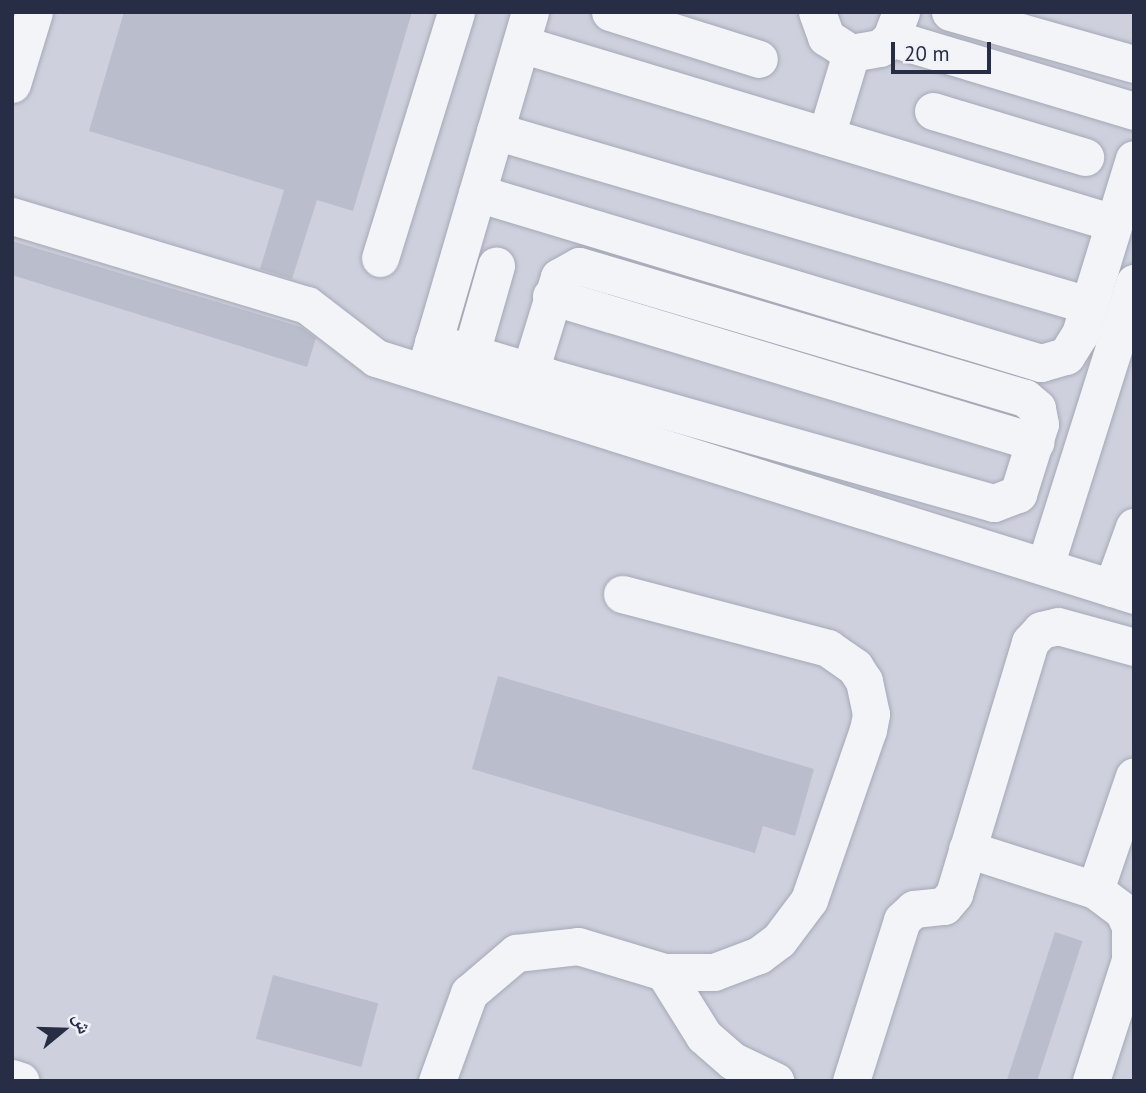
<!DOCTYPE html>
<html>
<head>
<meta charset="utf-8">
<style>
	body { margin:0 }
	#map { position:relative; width:1146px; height:1093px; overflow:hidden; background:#e0e2eb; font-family:"PT Sans","Noto Naskh Arabic",sans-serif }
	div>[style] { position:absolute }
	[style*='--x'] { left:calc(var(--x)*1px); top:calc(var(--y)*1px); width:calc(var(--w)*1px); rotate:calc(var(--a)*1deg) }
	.built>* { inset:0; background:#ced1dd; transform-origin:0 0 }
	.building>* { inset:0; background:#babdcb; transform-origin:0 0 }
	.roads { filter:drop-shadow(0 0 2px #a5a8b6) drop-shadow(0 0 2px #a5a8b6) }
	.minor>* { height:37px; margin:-18.5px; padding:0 18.5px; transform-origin:18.5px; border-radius:18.5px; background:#f3f4f8 }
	span { translate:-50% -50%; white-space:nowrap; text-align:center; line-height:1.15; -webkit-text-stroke:6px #f0f2f8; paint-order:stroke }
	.frame { position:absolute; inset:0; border:14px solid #272d44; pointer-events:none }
	.north { position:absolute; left:28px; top:995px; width:70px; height:70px; -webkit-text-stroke:5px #f0f2f8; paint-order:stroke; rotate:71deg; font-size:19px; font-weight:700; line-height:28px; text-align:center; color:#272d44 }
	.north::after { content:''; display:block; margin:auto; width:24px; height:32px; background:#272d44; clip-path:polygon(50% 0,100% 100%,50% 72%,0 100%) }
	.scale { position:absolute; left:891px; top:42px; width:100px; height:32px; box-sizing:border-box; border:4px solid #272d44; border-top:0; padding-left:9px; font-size:21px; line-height:24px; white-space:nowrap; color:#272d44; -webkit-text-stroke:5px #f0f2f8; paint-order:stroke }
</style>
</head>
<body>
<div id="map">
	<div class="built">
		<div style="left:12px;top:12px;width:1122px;height:1069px"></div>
	</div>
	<div class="building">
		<div style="clip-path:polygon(124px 12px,412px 12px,353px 211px,317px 200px,292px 279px,260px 269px,284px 190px,89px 131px)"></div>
		<div style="clip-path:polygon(12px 241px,301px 327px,316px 338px,307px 367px,12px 275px)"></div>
		<div style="clip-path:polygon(498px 676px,814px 769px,795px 836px,763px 826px,755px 853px,472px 769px)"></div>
		<div style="left:1055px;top:932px;width:29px;height:156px;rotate:18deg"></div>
		<div style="left:273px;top:975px;width:109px;height:66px;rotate:15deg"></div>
	</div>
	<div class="roads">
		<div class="minor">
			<div style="--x:610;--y:12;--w:156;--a:17.5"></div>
			<div style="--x:817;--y:12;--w:27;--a:70"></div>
			<div style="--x:826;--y:37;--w:30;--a:33"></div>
			<div style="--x:851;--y:53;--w:29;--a:-10"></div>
			<div style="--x:880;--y:48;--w:15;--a:-42"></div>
			<div style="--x:891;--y:38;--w:28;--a:-69"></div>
			<div style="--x:950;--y:12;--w:191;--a:15.8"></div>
			<div style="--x:891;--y:38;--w:254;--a:16.7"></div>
			<div style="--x:521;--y:44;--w:619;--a:16.8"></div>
			<div style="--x:12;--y:84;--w:75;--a:-73"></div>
			<div style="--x:933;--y:111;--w:159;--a:16.8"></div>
			<div style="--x:495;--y:131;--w:618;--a:16.35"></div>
			<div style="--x:826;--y:136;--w:87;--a:-73.2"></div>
			<div style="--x:477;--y:193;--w:589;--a:16.77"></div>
			<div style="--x:1041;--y:363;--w:26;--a:-16"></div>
			<div style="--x:1066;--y:356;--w:26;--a:-58"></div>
			<div style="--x:1080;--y:334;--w:183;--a:-72.9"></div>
			<div style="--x:12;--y:216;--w:308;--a:16.8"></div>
			<div style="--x:307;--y:305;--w:87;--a:37.5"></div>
			<div style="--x:376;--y:358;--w:794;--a:17.36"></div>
			<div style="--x:380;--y:258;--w:257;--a:-72.8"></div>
			<div style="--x:551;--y:296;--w:506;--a:16.79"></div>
			<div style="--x:433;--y:342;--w:101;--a:16.6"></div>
			<div style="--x:530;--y:371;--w:19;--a:18"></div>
			<div style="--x:548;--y:377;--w:463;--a:15.8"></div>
			<div style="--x:994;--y:503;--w:26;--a:-21"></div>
			<div style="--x:1018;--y:494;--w:73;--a:-72.6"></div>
			<div style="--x:1040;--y:424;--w:16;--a:-101"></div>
			<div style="--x:1037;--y:408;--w:16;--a:-140"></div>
			<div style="--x:1025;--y:398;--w:465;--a:-163.5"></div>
			<div style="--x:579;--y:266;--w:23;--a:151"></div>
			<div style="--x:559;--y:277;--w:98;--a:107.1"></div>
			<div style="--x:471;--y:353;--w:91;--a:-74"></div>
			<div style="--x:427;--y:364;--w:367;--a:-73.7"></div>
			<div style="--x:1045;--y:566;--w:297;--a:-72.5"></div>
			<div style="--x:1112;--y:588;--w:65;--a:-70.2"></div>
			<div style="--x:967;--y:849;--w:134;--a:17.8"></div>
			<div style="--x:1095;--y:890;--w:35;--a:37"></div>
			<div style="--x:1123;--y:911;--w:17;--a:65"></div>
			<div style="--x:1130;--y:926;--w:34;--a:90"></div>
			<div style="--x:1130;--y:960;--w:127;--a:107.9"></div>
			<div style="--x:1095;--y:890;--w:120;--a:-71.1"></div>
			<div style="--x:664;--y:972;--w:75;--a:58"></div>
			<div style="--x:704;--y:1036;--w:38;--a:41"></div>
			<div style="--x:733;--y:1061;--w:47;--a:25.5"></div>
			<div style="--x:12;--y:1078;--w:9;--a:18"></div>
			<div style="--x:437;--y:1081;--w:94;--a:-70"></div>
			<div style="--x:469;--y:993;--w:62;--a:-40.4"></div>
			<div style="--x:516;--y:953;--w:62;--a:-6.4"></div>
			<div style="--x:578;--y:946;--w:90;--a:16.8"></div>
			<div style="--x:664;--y:972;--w:50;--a:0"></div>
			<div style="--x:714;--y:972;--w:48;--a:-20.7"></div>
			<div style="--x:759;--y:955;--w:25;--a:-37"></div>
			<div style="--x:779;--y:940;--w:50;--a:-53.1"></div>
			<div style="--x:809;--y:900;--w:180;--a:-70.9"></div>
			<div style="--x:868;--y:730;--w:16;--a:-79"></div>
			<div style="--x:871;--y:714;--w:34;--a:-102"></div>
			<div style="--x:864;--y:681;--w:17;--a:-123"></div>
			<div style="--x:855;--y:667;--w:33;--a:-145"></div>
			<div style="--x:828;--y:648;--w:213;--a:-165.3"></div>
			<div style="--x:851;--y:1081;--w:169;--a:-72.4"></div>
			<div style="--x:902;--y:920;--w:16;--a:-43"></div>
			<div style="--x:914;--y:909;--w:30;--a:-6"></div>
			<div style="--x:944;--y:906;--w:16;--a:-50"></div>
			<div style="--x:954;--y:894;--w:263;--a:-73.2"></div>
			<div style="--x:1030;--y:642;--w:16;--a:-47"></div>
			<div style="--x:1041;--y:630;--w:17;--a:-13"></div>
			<div style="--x:1058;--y:626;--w:79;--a:15.4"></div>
		</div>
	</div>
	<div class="frame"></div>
	<div class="north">ش</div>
	<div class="scale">20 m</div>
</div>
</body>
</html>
